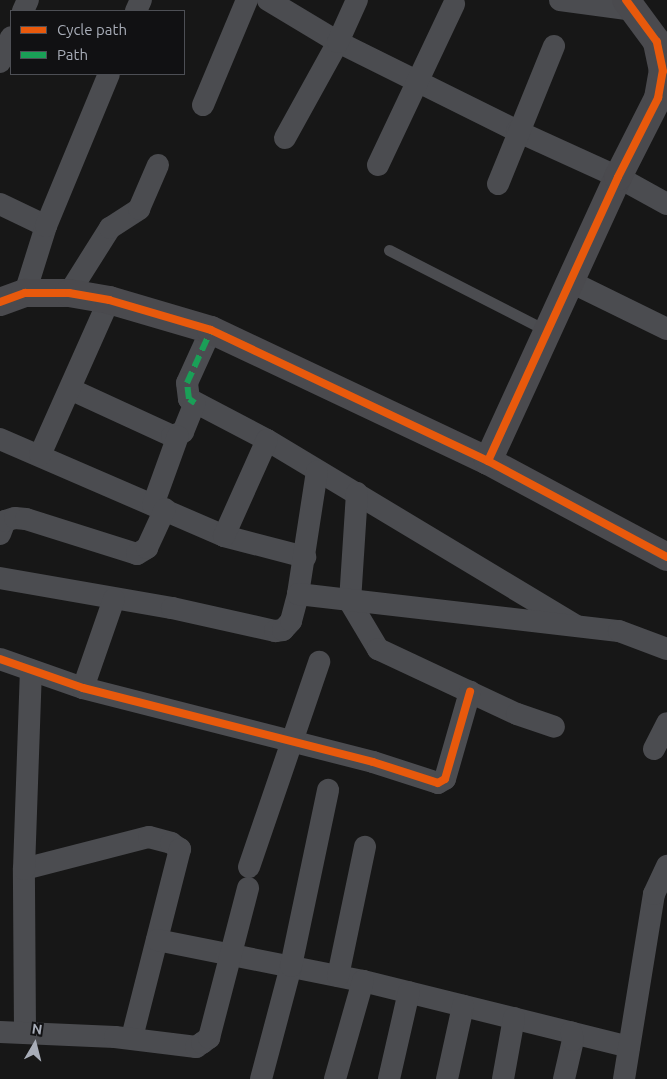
<!DOCTYPE html>
<html>
<head>
<meta charset="utf-8">
<style>
	body { margin:0 }
	#map { position:relative; width:667px; height:1079px; overflow:hidden; background:#171717; font-family:Ubuntu,sans-serif }
	div>[style] { position:absolute }
	[style*='--x'] { left:calc(var(--x)*1px); top:calc(var(--y)*1px); width:calc(var(--w)*1px); rotate:calc(var(--a)*1deg) }
	.lane>* { height:11px; margin:-5.5px; padding:0 5.5px; transform-origin:5.5px; border-radius:5.5px; background:#4b4c50 }
	.street>* { height:22px; margin:-11px; padding:0 11px; transform-origin:11px; border-radius:11px; background:#4b4c50 }
	.secondary>* { height:28px; margin:-14px; padding:0 14px; transform-origin:14px; border-radius:14px; background:#4a4a4e }
	.quiet>* { height:6px; margin-top:-3px; transform-origin:0; background:repeating-linear-gradient(90deg,#1a9f57 0 12px,transparent 0 18px) }
	.cycleway>* { height:8px; margin:-4px; padding:0 4px; transform-origin:4px; border-radius:4px; background:#e8590c }
	span { translate:-50% -50%; white-space:nowrap; text-align:center; line-height:1.15; -webkit-text-stroke:4px #111113; paint-order:stroke }
	.legend { position:absolute; left:10px; top:10px; width:175px; height:65px; box-sizing:border-box; background:#111113; border:1px solid #4d4f55; margin:0; padding:6px 9px; list-style:none; font-size:15px; color:#a8adb8 }
	.legend li { display:flex; align-items:center; gap:10px; height:25px }
	.legend b { width:25px; border:1px solid #4d4f55 }
	.north { position:absolute; left:10px; top:1019px; width:50px; height:50px; -webkit-text-stroke:4px #111113; paint-order:stroke; rotate:8deg; font-size:14px; font-weight:700; line-height:20px; text-align:center; color:#a8adb8 }
	.north::after { content:''; display:block; margin:auto; width:18px; height:22px; background:#a8adb8; clip-path:polygon(50% 0,100% 100%,50% 72%,0 100%) }
</style>
</head>
<body>
<div id="map">
	<div class="lane">
		<div style="--x:389;--y:250;--w:178;--a:27.1"></div>
	</div>
	<div class="street">
		<div style="--x:268;--y:0;--w:82;--a:31"></div>
		<div style="--x:338;--y:42;--w:200;--a:26.4"></div>
		<div style="--x:517;--y:131;--w:111;--a:24.5"></div>
		<div style="--x:618;--y:177;--w:56;--a:28.9"></div>
		<div style="--x:560;--y:0;--w:75;--a:7.7"></div>
		<div style="--x:23;--y:11;--w:12;--a:-66"></div>
		<div style="--x:136;--y:11;--w:12;--a:-66"></div>
		<div style="--x:0;--y:62;--w:27;--a:-66"></div>
		<div style="--x:203;--y:105;--w:114;--a:-67.3"></div>
		<div style="--x:285;--y:138;--w:110;--a:-61.1"></div>
		<div style="--x:338;--y:42;--w:46;--a:-65.7"></div>
		<div style="--x:378;--y:165;--w:178;--a:-64.7"></div>
		<div style="--x:498;--y:184;--w:149;--a:-67.9"></div>
		<div style="--x:0;--y:204;--w:51;--a:25.6"></div>
		<div style="--x:571;--y:282;--w:107;--a:26.1"></div>
		<div style="--x:25;--y:293;--w:70;--a:-72.6"></div>
		<div style="--x:46;--y:226;--w:165;--a:-67.5"></div>
		<div style="--x:69;--y:293;--w:77;--a:-57.8"></div>
		<div style="--x:110;--y:228;--w:35;--a:-33"></div>
		<div style="--x:139;--y:209;--w:48;--a:-66.6"></div>
		<div style="--x:211;--y:330;--w:58;--a:114.4"></div>
		<div style="--x:187;--y:383;--w:16;--a:83"></div>
		<div style="--x:189;--y:399;--w:88;--a:27.7"></div>
		<div style="--x:267;--y:440;--w:359;--a:31"></div>
		<div style="--x:70;--y:389;--w:112;--a:24.7"></div>
		<div style="--x:172;--y:436;--w:12;--a:-20"></div>
		<div style="--x:183;--y:432;--w:31;--a:-68"></div>
		<div style="--x:0;--y:439;--w:244;--a:23.4"></div>
		<div style="--x:224;--y:536;--w:84;--a:14.5"></div>
		<div style="--x:40;--y:455;--w:170;--a:-66"></div>
		<div style="--x:357;--y:493;--w:109;--a:93.7"></div>
		<div style="--x:350;--y:602;--w:55;--a:59.2"></div>
		<div style="--x:378;--y:649;--w:153;--a:25.1"></div>
		<div style="--x:517;--y:714;--w:39;--a:19"></div>
		<div style="--x:153;--y:505;--w:73;--a:-70.1"></div>
		<div style="--x:0;--y:534;--w:14;--a:-69"></div>
		<div style="--x:5;--y:521;--w:10;--a:-17"></div>
		<div style="--x:15;--y:518;--w:11;--a:5"></div>
		<div style="--x:26;--y:519;--w:116;--a:17.5"></div>
		<div style="--x:137;--y:554;--w:12;--a:-31"></div>
		<div style="--x:147;--y:548;--w:43;--a:-65.2"></div>
		<div style="--x:224;--y:536;--w:105;--a:-65.9"></div>
		<div style="--x:0;--y:578;--w:175;--a:9.9"></div>
		<div style="--x:172;--y:608;--w:106;--a:12.6"></div>
		<div style="--x:275;--y:631;--w:8;--a:-7"></div>
		<div style="--x:283;--y:630;--w:12;--a:-48"></div>
		<div style="--x:291;--y:621;--w:28;--a:-75"></div>
		<div style="--x:298;--y:594;--w:124;--a:-81.2"></div>
		<div style="--x:298;--y:594;--w:323;--a:6.6"></div>
		<div style="--x:619;--y:631;--w:51;--a:20.6"></div>
		<div style="--x:0;--y:659;--w:88;--a:19.3"></div>
		<div style="--x:83;--y:688;--w:299;--a:14.3"></div>
		<div style="--x:373;--y:762;--w:68;--a:17.9"></div>
		<div style="--x:438;--y:783;--w:8;--a:-30"></div>
		<div style="--x:445;--y:779;--w:91;--a:-74"></div>
		<div style="--x:83;--y:688;--w:94;--a:-70.8"></div>
		<div style="--x:654;--y:749;--w:29;--a:-63"></div>
		<div style="--x:249;--y:867;--w:217;--a:-71.1"></div>
		<div style="--x:24;--y:869;--w:129;--a:-14.4"></div>
		<div style="--x:149;--y:837;--w:23;--a:15"></div>
		<div style="--x:171;--y:843;--w:11;--a:34"></div>
		<div style="--x:180;--y:849;--w:195;--a:104.3"></div>
		<div style="--x:157;--y:940;--w:210;--a:11.3"></div>
		<div style="--x:363;--y:981;--w:274;--a:13.9"></div>
		<div style="--x:338;--y:976;--w:132;--a:-78.2"></div>
		<div style="--x:25;--y:1031;--w:162;--a:-90.4"></div>
		<div style="--x:24;--y:869;--w:199;--a:-88"></div>
		<div style="--x:0;--y:1032;--w:115;--a:2.5"></div>
		<div style="--x:115;--y:1037;--w:82;--a:7"></div>
		<div style="--x:196;--y:1047;--w:7;--a:-34"></div>
		<div style="--x:202;--y:1043;--w:9;--a:-36"></div>
		<div style="--x:209;--y:1038;--w:155;--a:-75.4"></div>
		<div style="--x:261;--y:1079;--w:117;--a:-75.1"></div>
		<div style="--x:291;--y:966;--w:180;--a:-78.1"></div>
		<div style="--x:335;--y:1079;--w:102;--a:-74.1"></div>
		<div style="--x:389;--y:1079;--w:89;--a:-77.1"></div>
		<div style="--x:447;--y:1079;--w:75;--a:-77.6"></div>
		<div style="--x:503;--y:1079;--w:62;--a:-79.8"></div>
		<div style="--x:564;--y:1079;--w:40;--a:-77"></div>
		<div style="--x:573;--y:1040;--w:8;--a:-104"></div>
		<div style="--x:624;--y:1079;--w:187;--a:-80.8"></div>
		<div style="--x:654;--y:894;--w:31;--a:-65"></div>
	</div>
	<div class="secondary">
		<div style="--x:0;--y:302;--w:27;--a:-20"></div>
		<div style="--x:25;--y:293;--w:44;--a:0"></div>
		<div style="--x:69;--y:293;--w:41;--a:9.9"></div>
		<div style="--x:109;--y:300;--w:106;--a:16.4"></div>
		<div style="--x:211;--y:330;--w:306;--a:25.3"></div>
		<div style="--x:488;--y:461;--w:203;--a:28.2"></div>
		<div style="--x:488;--y:461;--w:312;--a:-65.4"></div>
		<div style="--x:618;--y:177;--w:89;--a:-63.1"></div>
		<div style="--x:658;--y:98;--w:27;--a:-80"></div>
		<div style="--x:663;--y:71;--w:30;--a:-102"></div>
		<div style="--x:657;--y:42;--w:52;--a:-126.4"></div>
	</div>
	<div class="quiet">
		<div style="--x:195;--y:403;--w:7;--a:-146"></div>
		<div style="--x:189;--y:399;--w:16;--a:-97"></div>
		<div style="--x:187;--y:383;--w:58;--a:-65.6"></div>
	</div>
	<div class="cycleway">
		<div style="--x:0;--y:302;--w:27;--a:-20"></div>
		<div style="--x:25;--y:293;--w:44;--a:0"></div>
		<div style="--x:69;--y:293;--w:41;--a:9.9"></div>
		<div style="--x:109;--y:300;--w:106;--a:16.4"></div>
		<div style="--x:211;--y:330;--w:306;--a:25.3"></div>
		<div style="--x:488;--y:461;--w:203;--a:28.2"></div>
		<div style="--x:488;--y:461;--w:312;--a:-65.4"></div>
		<div style="--x:618;--y:177;--w:89;--a:-63.1"></div>
		<div style="--x:658;--y:98;--w:27;--a:-80"></div>
		<div style="--x:663;--y:71;--w:30;--a:-102"></div>
		<div style="--x:657;--y:42;--w:52;--a:-126.4"></div>
		<div style="--x:0;--y:659;--w:88;--a:19.3"></div>
		<div style="--x:83;--y:688;--w:299;--a:14.3"></div>
		<div style="--x:373;--y:762;--w:68;--a:17.9"></div>
		<div style="--x:438;--y:783;--w:8;--a:-30"></div>
		<div style="--x:445;--y:779;--w:91;--a:-74"></div>
	</div>
	<ul class="legend">
	<li><b style="height:6px;background:#e8590c"></b>Cycle path</li>
	<li><b style="height:6px;background:#1a9f57"></b>Path</li>
	</ul>
	<div class="north">N</div>
</div>
</body>
</html>
